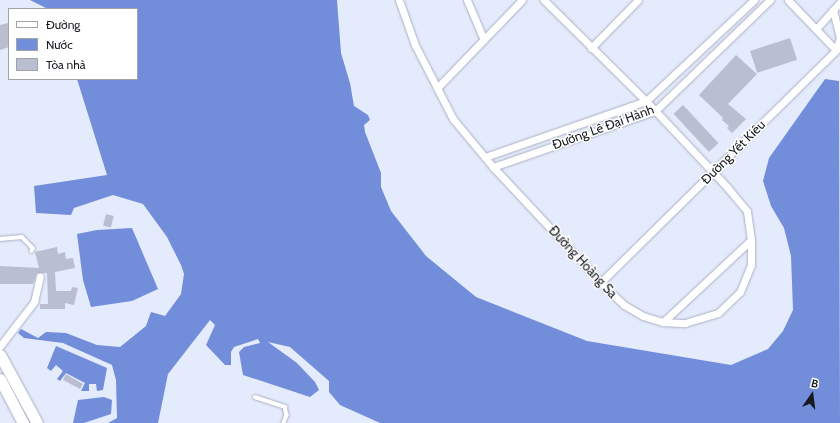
<!DOCTYPE html>
<html>
<head>
<meta charset="utf-8">
<style>
	body { margin:0 }
	#map { position:relative; width:840px; height:423px; overflow:hidden; background:#e4ebfc; font-family:Cabin,sans-serif }
	div>[style] { position:absolute }
	[style*='--x'] { left:calc(var(--x)*1px); top:calc(var(--y)*1px); width:calc(var(--w)*1px); rotate:calc(var(--a)*1deg) }
	.water>* { inset:0; background:#728dd9 }
	.building>* { inset:0; background:#b9bfd0; transform-origin:0 0 }
	.roads { filter:drop-shadow(0 0 1px #aab0c1) drop-shadow(0 0 1px #aab0c1) }
	.service>* { height:3.5px; margin:-1.75px; padding:0 1.75px; transform-origin:1.75px; border-radius:1.75px; background:#fff }
	.minor>* { height:7px; margin:-3.5px; padding:0 3.5px; transform-origin:3.5px; border-radius:3.5px; background:#fff }
	.primary>* { height:11px; margin:-5.5px; padding:0 5.5px; transform-origin:5.5px; border-radius:5.5px; background:#fff }
	span { translate:-50% -50%; white-space:nowrap; text-align:center; line-height:1.15; -webkit-text-stroke:3px #fff; paint-order:stroke }
	.street-label { font-size:13px; color:#17191f }
	.legend { position:absolute; left:8px; top:8px; width:130px; height:72px; box-sizing:border-box; background:#fff; border:1px solid #a2a3a5; margin:0; padding:5px 7px; list-style:none; font-size:12px; color:#17191f }
	.legend li { display:flex; align-items:center; gap:8px; height:20px }
	.legend b { width:20px; border:1px solid #a2a3a5 }
	.north { position:absolute; left:792px; top:375px; width:40px; height:40px; -webkit-text-stroke:3px #fff; paint-order:stroke; rotate:14deg; font-size:11px; font-weight:700; line-height:16px; text-align:center; color:#17191f }
	.north::after { content:''; display:block; margin:auto; width:14px; height:18px; background:#17191f; clip-path:polygon(50% 0,100% 100%,50% 72%,0 100%) }
</style>
</head>
<body>
<div id="map">
	<div class="water">
		<div style="clip-path:polygon(30px 0,337px 0,341px 53px,350px 83px,354px 106px,368px 115px,370px 120px,364px 125px,365px 132px,381px 173px,381px 187px,391px 211px,426px 256px,476px 297px,587px 341px,731px 365px,768px 349px,783px 331px,793px 310px,791px 256px,784px 228px,771px 206px,763px 181px,769px 158px,825px 79px,839px 81px,840px 423px,380px 423px,340px 405px,329px 392px,329px 381px,290px 347px,268px 342px,297px 363px,315px 382px,319px 390px,310px 397px,243px 375px,239px 352px,244px 347px,260px 343px,258px 339px,234px 347px,231px 352px,231px 365px,225px 365px,206px 345px,215px 325px,210px 320px,168px 374px,158px 423px,108px 423px,117px 418px,116px 380px,112px 365px,63px 343px,24px 338px,18px 333px,21px 329px,38px 338px,46px 332px,66px 333px,97px 345px,120px 347px,146px 326px,151px 312px,165px 316px,181px 294px,184px 274px,181px 265px,167px 237px,143px 204px,113px 195px,74px 208px,71px 215px,36px 213px,34px 186px,107px 175px,77px 79px,137px 79px,137px 9px,48px 9px)"></div>
		<div style="clip-path:polygon(132px 228px,158px 289px,132px 301px,91px 307px,83px 280px,77px 234px,97px 230px)"></div>
		<div style="clip-path:polygon(56px 346px,107px 368px,103px 390px,97px 391px,96px 384px,89px 384px,89px 391px,81px 391px,85px 383px,66px 373px,60px 381px,57px 379px,63px 371px,56px 365px,51px 371px,47px 368px)"></div>
		<div style="clip-path:polygon(104px 397px,112px 400px,111px 414px,84px 423px,73px 423px,78px 400px)"></div>
	</div>
	<div class="building">
		<div style="clip-path:polygon(8px 23px,9px 47px,0 50px,0 25px)"></div>
		<div style="left:790px;top:38px;width:23px;height:42px;rotate:72deg"></div>
		<div style="clip-path:polygon(736px 55px,757px 74px,728px 104px,746px 119px,732px 133px,727px 128px,729px 126px,722px 120px,723px 118px,699px 95px)"></div>
		<div style="left:683px;top:105px;width:52px;height:13px;rotate:47deg"></div>
		<div style="left:106px;top:214px;width:8px;height:12px;rotate:14deg"></div>
		<div style="clip-path:polygon(57px 247px,58px 254px,65px 252px,66px 259px,73px 258px,75px 268px,55px 272px,56px 291px,71px 291px,72px 287px,78px 288px,74px 305px,65px 303px,65px 309px,40px 309px,40px 304px,48px 304px,47px 273px,37px 273px,33px 284px,0 284px,0 266px,39px 268px,35px 252px)"></div>
		<div style="clip-path:polygon(66px 374px,83px 384px,80px 389px,63px 380px)"></div>
	</div>
	<div class="roads">
		<div class="service">
			<div style="--x:0;--y:239;--w:22;--a:-5"></div>
			<div style="--x:22;--y:237;--w:16;--a:45"></div>
			<div style="--x:33;--y:248;--w:3;--a:108"></div>
			<div style="--x:255;--y:397;--w:32;--a:18"></div>
			<div style="--x:285;--y:407;--w:8;--a:76"></div>
			<div style="--x:287;--y:415;--w:9;--a:111"></div>
		</div>
		<div class="minor">
			<div style="--x:399;--y:0;--w:48;--a:70.4"></div>
			<div style="--x:415;--y:45;--w:83;--a:62.8"></div>
			<div style="--x:453;--y:119;--w:62;--a:50.2"></div>
			<div style="--x:493;--y:167;--w:168;--a:46.9"></div>
			<div style="--x:608;--y:290;--w:22;--a:43"></div>
			<div style="--x:624;--y:305;--w:22;--a:30"></div>
			<div style="--x:643;--y:316;--w:21;--a:17"></div>
			<div style="--x:663;--y:322;--w:22;--a:3"></div>
			<div style="--x:685;--y:323;--w:34;--a:-17"></div>
			<div style="--x:718;--y:313;--w:30;--a:-44"></div>
			<div style="--x:740;--y:292;--w:29;--a:-68"></div>
			<div style="--x:751;--y:265;--w:25;--a:-90"></div>
			<div style="--x:751;--y:240;--w:29;--a:-98"></div>
			<div style="--x:747;--y:211;--w:30;--a:-130"></div>
			<div style="--x:728;--y:188;--w:120;--a:-133.3"></div>
			<div style="--x:646;--y:101;--w:144;--a:-135.3"></div>
			<div style="--x:467;--y:0;--w:43;--a:67"></div>
			<div style="--x:788;--y:0;--w:69;--a:46.2"></div>
			<div style="--x:816;--y:29;--w:36;--a:-48"></div>
			<div style="--x:591;--y:48;--w:67;--a:-45.6"></div>
			<div style="--x:437;--y:88;--w:122;--a:-46"></div>
			<div style="--x:485;--y:157;--w:170;--a:-19.2"></div>
			<div style="--x:646;--y:101;--w:148;--a:-43.1"></div>
			<div style="--x:493;--y:167;--w:171;--a:-19.1"></div>
			<div style="--x:655;--y:111;--w:160;--a:-44"></div>
			<div style="--x:601;--y:282;--w:330;--a:-44.6"></div>
			<div style="--x:836;--y:50;--w:13;--a:-72"></div>
			<div style="--x:840;--y:38;--w:29;--a:-104"></div>
			<div style="--x:663;--y:322;--w:120;--a:-43"></div>
			<div style="--x:0;--y:346;--w:56;--a:-52.3"></div>
			<div style="--x:34;--y:302;--w:26;--a:-77"></div>
		</div>
		<div class="primary">
			<div style="--x:0;--y:355;--w:77;--a:61.4"></div>
			<div style="--x:0;--y:379;--w:50;--a:62.4"></div>
		</div>
	</div>
	<div class="street-label">
		<span style="left:603px;top:127px;rotate:-20deg">Đường Lê Đại Hành</span>
		<span style="left:733px;top:152px;rotate:-45deg">Đường Yết Kiêu</span>
		<span style="left:583px;top:262px;rotate:47deg">Đường Hoàng Sa</span>
	</div>
	<ul class="legend">
	<li><b style="height:5px;background:#fff"></b>Đường</li>
	<li><b style="height:11px;background:#728dd9"></b>Nước</li>
	<li><b style="height:11px;background:#b9bfd0"></b>Tòa nhà</li>
	</ul>
	<div class="north">B</div>
</div>
</body>
</html>
